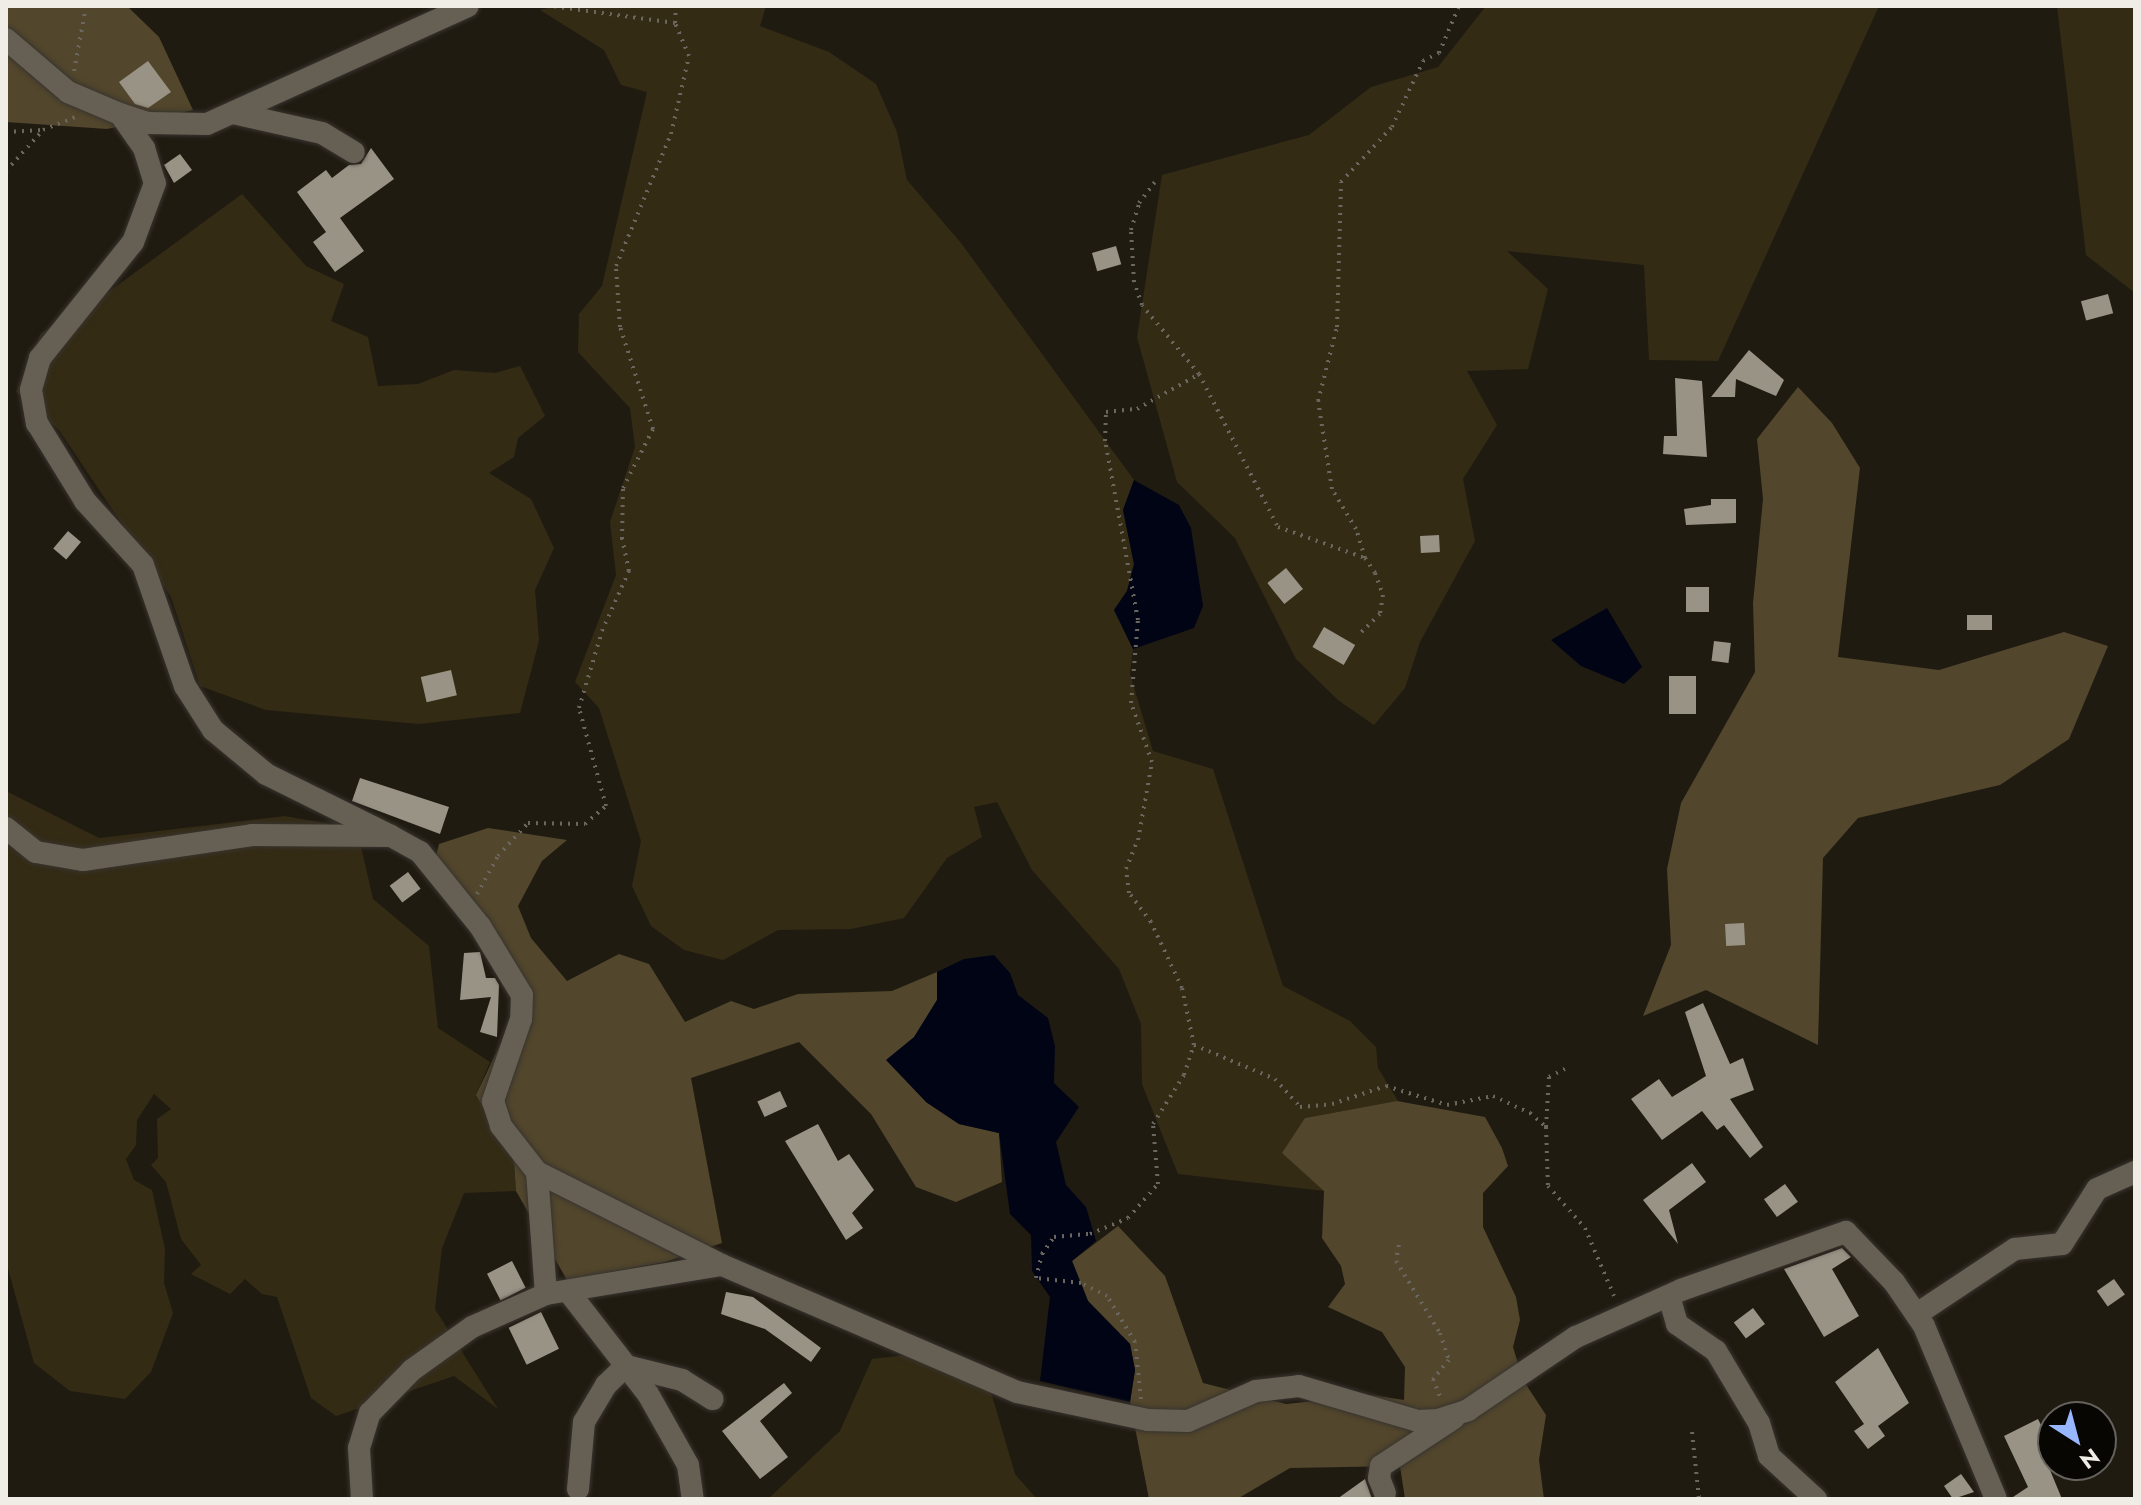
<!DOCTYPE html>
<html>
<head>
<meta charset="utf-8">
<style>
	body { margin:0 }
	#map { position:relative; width:2141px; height:1505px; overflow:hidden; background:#201b11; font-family:Jost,sans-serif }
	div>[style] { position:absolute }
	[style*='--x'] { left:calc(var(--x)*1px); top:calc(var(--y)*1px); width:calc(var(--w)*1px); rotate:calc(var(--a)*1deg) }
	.green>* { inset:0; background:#342b15 }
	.forest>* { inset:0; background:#52462c }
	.water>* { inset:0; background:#010415 }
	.building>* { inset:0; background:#999386; transform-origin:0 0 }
	.path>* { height:4px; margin-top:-2px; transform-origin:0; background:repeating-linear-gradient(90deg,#6b675e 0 2px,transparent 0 8px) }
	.roads { filter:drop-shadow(0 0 2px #38342f) drop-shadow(0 0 2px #38342f) }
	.street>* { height:22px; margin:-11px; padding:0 11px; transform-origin:11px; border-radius:11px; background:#666054 }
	span { translate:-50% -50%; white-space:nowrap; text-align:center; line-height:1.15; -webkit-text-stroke:8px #080603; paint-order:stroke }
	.frame { position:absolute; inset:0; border:8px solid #f0ede6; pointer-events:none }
	.north { position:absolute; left:2037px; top:1401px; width:80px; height:80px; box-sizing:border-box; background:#080603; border:2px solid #65625e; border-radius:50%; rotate:144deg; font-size:22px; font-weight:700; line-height:32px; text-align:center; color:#f0ede6 }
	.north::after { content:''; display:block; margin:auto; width:28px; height:36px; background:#98b6fd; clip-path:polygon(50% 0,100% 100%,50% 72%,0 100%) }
</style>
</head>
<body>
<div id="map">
	<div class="green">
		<div style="clip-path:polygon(555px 6px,766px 6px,760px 26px,829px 52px,876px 84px,897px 132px,907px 180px,961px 243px,1134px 480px,1123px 510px,1134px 564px,1127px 591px,1114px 610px,1133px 649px,1130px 674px,1153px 751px,1213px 769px,1283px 986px,1350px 1021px,1376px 1047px,1378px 1068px,1398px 1101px,1305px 1118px,1325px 1191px,1178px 1174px,1142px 1084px,1141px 1024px,1119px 969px,1032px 870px,997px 802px,974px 807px,982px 837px,947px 858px,904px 918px,851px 929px,778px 930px,723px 960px,684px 950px,651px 926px,632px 886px,641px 841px,599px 708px,575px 682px,616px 575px,610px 522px,635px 447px,630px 408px,578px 352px,579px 314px,602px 286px,647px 92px,621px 85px,604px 50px,540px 10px)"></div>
		<div style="clip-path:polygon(1486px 6px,1879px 6px,1718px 361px,1649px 360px,1644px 265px,1507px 251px,1548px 289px,1528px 369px,1467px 371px,1497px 425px,1463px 479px,1475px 541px,1420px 642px,1405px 688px,1374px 725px,1338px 700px,1296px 659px,1235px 538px,1177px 482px,1137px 337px,1162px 175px,1309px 135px,1371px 87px,1438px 67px)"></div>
		<div style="clip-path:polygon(2057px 6px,2135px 6px,2135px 293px,2086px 255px)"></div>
		<div style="clip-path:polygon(242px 194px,306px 266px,344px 284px,331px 321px,368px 337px,378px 386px,418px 384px,454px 370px,495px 373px,520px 366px,545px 416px,518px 438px,514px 457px,489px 473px,531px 499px,554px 548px,535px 590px,539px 641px,520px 713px,419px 724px,266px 710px,200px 686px,171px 597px,59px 430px,16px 392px,41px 333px,99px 299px)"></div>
		<div style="clip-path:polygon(6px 791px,99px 838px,285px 816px,357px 829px,373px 899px,429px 946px,438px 1028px,490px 1062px,476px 1095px,514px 1162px,516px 1191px,464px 1193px,442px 1248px,435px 1309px,498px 1409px,454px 1376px,336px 1416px,311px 1398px,277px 1297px,262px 1294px,245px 1279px,230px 1294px,191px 1274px,201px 1265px,181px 1239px,166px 1182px,151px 1165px,158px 1158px,157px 1119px,171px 1109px,154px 1094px,137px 1120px,136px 1145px,126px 1159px,134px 1180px,152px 1190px,165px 1249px,164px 1283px,173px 1313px,151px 1372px,125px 1399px,70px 1391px,34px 1363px,6px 1261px)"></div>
		<div style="clip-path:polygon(906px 1355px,991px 1392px,1015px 1474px,1037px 1499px,768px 1499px,840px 1431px,872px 1359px)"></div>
	</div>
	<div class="forest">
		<div style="clip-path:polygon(6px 6px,127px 6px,159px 37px,193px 110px,107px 129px,6px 122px)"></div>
		<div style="clip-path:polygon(1798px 387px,1832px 423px,1860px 468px,1838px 657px,1939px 670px,2064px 632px,2108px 646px,2069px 739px,2000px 785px,1858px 818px,1823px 858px,1818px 1045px,1706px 990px,1643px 1016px,1671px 945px,1667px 869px,1681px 803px,1755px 672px,1753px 603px,1763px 499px,1757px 439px)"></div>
		<div style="clip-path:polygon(488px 828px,567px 840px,542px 861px,518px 906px,531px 938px,567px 981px,619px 954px,649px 964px,685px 1022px,731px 1001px,754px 1009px,798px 994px,892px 991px,937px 972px,937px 1000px,914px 1038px,926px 1102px,959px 1124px,999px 1133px,1002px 1182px,956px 1202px,916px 1187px,871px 1114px,799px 1042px,691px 1078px,722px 1243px,665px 1262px,567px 1280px,516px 1191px,514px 1162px,476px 1095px,514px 1016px,509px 986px,471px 928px,430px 880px,439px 844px)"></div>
		<div style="clip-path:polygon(1397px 1101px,1485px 1117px,1502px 1148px,1508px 1166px,1483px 1193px,1483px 1227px,1516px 1297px,1520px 1320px,1513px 1347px,1523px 1380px,1546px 1415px,1539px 1460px,1544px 1499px,1405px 1499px,1400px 1466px,1290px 1468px,1237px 1499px,1149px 1499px,1130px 1402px,1135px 1370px,1130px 1344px,1088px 1301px,1072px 1261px,1118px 1226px,1165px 1276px,1203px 1383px,1286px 1404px,1370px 1395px,1404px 1400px,1405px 1367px,1382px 1332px,1328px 1307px,1345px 1284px,1341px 1266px,1322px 1238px,1324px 1191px,1282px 1153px,1305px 1118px)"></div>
	</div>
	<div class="water">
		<div style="clip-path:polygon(1134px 480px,1179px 505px,1191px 528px,1203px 606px,1194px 628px,1133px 649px,1114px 610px,1127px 591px,1134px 564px,1123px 510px)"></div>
		<div style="clip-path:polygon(1607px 608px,1642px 667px,1624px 684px,1581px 666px,1551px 640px)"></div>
		<div style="clip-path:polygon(994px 955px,1010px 973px,1018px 995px,1048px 1018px,1055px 1046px,1054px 1083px,1079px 1107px,1056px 1142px,1066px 1185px,1086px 1207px,1096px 1241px,1072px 1261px,1088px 1301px,1130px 1344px,1135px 1370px,1130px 1402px,1040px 1381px,1050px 1297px,1032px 1271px,1031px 1235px,1010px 1214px,999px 1133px,959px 1124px,926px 1102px,886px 1060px,914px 1037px,937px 1000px,937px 972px,964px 959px)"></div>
	</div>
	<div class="building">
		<div style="clip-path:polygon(148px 61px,171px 92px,148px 108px,135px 104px,119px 82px)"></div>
		<div style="clip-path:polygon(371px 148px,394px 179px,340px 218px,364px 251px,335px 272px,313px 242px,326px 232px,297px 192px,326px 170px,332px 178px,349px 165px,361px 164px)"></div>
		<div style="clip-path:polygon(180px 154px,192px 170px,174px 183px,164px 165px)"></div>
		<div style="left:1116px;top:246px;width:19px;height:25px;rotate:74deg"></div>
		<div style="left:2108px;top:294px;width:20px;height:28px;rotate:75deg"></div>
		<div style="clip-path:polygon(1749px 350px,1784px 380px,1776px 396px,1736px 379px,1735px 397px,1711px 397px)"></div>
		<div style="clip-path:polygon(1675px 378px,1702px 381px,1707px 457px,1663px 454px,1664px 436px,1677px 436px)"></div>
		<div style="clip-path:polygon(1711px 499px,1736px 499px,1736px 523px,1686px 525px,1684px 509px,1711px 505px)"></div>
		<div style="left:68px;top:531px;width:17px;height:23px;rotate:40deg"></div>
		<div style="left:1439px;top:535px;width:17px;height:19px;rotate:87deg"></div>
		<div style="left:1286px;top:568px;width:27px;height:24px;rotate:51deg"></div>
		<div style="left:1709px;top:587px;width:25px;height:23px;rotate:90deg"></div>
		<div style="left:1992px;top:615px;width:15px;height:25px;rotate:90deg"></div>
		<div style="left:1324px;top:627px;width:36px;height:23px;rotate:30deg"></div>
		<div style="left:1714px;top:641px;width:17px;height:20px;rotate:7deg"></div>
		<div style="left:451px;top:670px;width:26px;height:31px;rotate:77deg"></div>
		<div style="left:1669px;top:676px;width:27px;height:38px"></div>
		<div style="clip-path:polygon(360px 778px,449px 807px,440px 834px,352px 801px)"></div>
		<div style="left:408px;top:872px;width:21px;height:23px;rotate:53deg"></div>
		<div style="left:1744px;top:923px;width:22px;height:19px;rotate:87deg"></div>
		<div style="clip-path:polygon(480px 952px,486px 978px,495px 978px,499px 985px,497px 1037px,480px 1032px,491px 997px,460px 1000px,464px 953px)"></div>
		<div style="clip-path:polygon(1703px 1003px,1730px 1064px,1743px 1058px,1754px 1090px,1730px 1099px,1763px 1147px,1750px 1158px,1724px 1125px,1717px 1130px,1702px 1111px,1662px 1140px,1631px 1099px,1659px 1079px,1672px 1097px,1706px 1076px,1685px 1012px)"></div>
		<div style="left:780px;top:1091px;width:17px;height:25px;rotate:65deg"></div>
		<div style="clip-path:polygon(818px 1124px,838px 1161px,849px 1154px,874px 1190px,852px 1213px,863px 1228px,846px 1240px,785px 1141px)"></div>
		<div style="clip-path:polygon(1692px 1163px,1706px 1182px,1669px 1210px,1678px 1244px,1643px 1200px)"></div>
		<div style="left:1785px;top:1184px;width:22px;height:26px;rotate:54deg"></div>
		<div style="clip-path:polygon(1842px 1248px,1851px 1257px,1832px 1269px,1859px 1316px,1824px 1337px,1784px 1269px)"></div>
		<div style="left:512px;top:1261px;width:30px;height:28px;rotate:63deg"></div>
		<div style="left:2114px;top:1279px;width:19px;height:21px;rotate:55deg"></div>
		<div style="clip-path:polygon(726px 1292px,753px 1297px,821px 1348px,811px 1362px,765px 1329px,721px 1314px)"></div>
		<div style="left:1753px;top:1308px;width:20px;height:24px;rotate:53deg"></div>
		<div style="left:541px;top:1312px;width:41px;height:36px;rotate:64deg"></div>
		<div style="clip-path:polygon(1878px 1348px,1909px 1403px,1878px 1426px,1885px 1436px,1868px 1449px,1854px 1431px,1864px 1424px,1835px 1382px)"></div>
		<div style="clip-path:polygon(784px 1383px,792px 1393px,760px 1421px,788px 1457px,760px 1479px,722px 1431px)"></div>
		<div style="clip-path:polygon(2038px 1419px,2053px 1449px,2045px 1458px,2062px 1499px,2010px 1499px,2028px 1487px,2004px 1436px)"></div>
		<div style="clip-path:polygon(1961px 1474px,1974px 1492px,1953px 1499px,1944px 1486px)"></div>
		<div style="clip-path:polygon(1365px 1479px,1372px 1499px,1337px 1499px)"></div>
	</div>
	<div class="path">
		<div style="--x:675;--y:23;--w:17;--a:-87"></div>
		<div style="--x:74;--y:71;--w:66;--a:-79.5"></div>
		<div style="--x:6;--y:132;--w:37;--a:-3"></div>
		<div style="--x:6;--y:171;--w:55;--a:-47.9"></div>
		<div style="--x:43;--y:130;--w:35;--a:-22"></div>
		<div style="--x:1199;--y:374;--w:172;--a:62.7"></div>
		<div style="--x:1278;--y:527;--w:92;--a:19.6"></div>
		<div style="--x:1365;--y:558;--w:18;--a:56"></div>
		<div style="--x:1375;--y:573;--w:23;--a:70"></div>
		<div style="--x:1383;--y:595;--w:19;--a:99"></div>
		<div style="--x:1380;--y:614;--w:30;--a:136"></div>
		<div style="--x:1365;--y:558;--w:30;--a:-107"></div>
		<div style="--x:1356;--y:529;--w:47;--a:-121"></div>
		<div style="--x:1332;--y:489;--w:89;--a:-99"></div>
		<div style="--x:1318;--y:401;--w:76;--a:-75.6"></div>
		<div style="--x:1337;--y:327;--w:145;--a:-88.4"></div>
		<div style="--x:1341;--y:182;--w:75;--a:-47.2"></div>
		<div style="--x:1392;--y:127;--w:73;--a:-64.8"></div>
		<div style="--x:1423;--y:61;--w:18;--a:-27"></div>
		<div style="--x:1439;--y:53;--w:51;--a:-66.9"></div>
		<div style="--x:477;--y:894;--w:43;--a:-61.1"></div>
		<div style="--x:498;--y:856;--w:45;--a:-47.7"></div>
		<div style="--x:528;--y:823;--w:57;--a:1"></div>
		<div style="--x:585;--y:824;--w:28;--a:-41"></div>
		<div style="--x:606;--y:806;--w:102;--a:-105.4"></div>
		<div style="--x:579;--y:708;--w:80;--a:-73.4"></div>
		<div style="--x:602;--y:631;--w:66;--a:-65.8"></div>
		<div style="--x:629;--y:571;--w:33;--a:-102"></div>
		<div style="--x:622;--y:539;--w:51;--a:-88.9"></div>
		<div style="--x:623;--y:488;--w:66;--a:-63"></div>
		<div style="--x:653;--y:429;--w:107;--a:-107.9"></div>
		<div style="--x:620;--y:327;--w:61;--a:-93.8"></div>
		<div style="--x:616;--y:266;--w:143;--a:-67.4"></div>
		<div style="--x:671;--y:134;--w:80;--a:-77"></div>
		<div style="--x:689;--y:56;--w:36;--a:-113"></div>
		<div style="--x:675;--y:23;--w:125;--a:-172.2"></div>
		<div style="--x:1194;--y:1045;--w:88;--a:22.8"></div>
		<div style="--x:1275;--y:1079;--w:38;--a:48"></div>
		<div style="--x:1300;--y:1107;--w:32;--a:-5"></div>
		<div style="--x:1332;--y:1104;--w:57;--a:-18.4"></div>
		<div style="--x:1386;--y:1086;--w:64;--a:17.3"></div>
		<div style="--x:1447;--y:1105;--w:47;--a:-11.1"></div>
		<div style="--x:1493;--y:1096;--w:41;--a:24.7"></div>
		<div style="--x:1530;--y:1113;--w:21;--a:41"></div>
		<div style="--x:1546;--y:1127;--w:59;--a:88.1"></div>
		<div style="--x:1548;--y:1186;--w:56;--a:48.6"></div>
		<div style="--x:1585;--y:1228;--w:74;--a:66.9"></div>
		<div style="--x:1546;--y:1127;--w:50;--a:-86.6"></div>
		<div style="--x:1549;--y:1077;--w:18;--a:-27"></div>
		<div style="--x:1399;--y:1245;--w:16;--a:101"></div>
		<div style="--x:1396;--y:1261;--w:84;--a:58.6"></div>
		<div style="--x:1440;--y:1333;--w:28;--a:72"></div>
		<div style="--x:1449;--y:1360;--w:25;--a:130"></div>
		<div style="--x:1433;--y:1379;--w:22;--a:68"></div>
		<div style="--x:1141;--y:1399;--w:57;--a:-96"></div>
		<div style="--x:1135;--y:1342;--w:54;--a:-121.3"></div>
		<div style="--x:1107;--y:1296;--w:29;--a:-153"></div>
		<div style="--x:1081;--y:1283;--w:45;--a:-173.7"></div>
		<div style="--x:1036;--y:1278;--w:25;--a:-76"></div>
		<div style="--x:1042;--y:1254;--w:21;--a:-55"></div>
		<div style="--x:1054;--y:1237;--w:36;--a:-5"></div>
		<div style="--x:1090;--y:1234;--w:41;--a:-22.8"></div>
		<div style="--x:1128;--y:1218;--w:45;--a:-48.6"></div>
		<div style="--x:1158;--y:1184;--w:60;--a:-94.8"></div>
		<div style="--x:1153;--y:1124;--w:58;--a:-57.7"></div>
		<div style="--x:1184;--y:1075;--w:32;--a:-72"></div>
		<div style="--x:1194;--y:1045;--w:58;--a:-101.9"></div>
		<div style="--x:1182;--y:988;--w:73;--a:-115.2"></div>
		<div style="--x:1151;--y:922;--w:36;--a:-127"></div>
		<div style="--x:1129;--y:893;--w:24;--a:-97"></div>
		<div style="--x:1126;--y:869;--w:31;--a:-68"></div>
		<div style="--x:1138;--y:840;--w:79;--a:-79.8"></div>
		<div style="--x:1152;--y:762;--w:63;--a:-109.6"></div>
		<div style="--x:1131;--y:703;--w:83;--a:-85.2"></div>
		<div style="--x:1138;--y:620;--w:182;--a:-100.4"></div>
		<div style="--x:1105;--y:441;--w:29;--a:-88"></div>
		<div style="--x:1106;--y:412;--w:31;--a:-6"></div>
		<div style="--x:1137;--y:409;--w:71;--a:-29.4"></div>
		<div style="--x:1199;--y:374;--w:89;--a:-129.6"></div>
		<div style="--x:1142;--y:305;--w:24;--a:-109"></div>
		<div style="--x:1134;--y:282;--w:52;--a:-93.3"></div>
		<div style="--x:1131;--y:230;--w:28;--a:-73"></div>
		<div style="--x:1139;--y:203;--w:26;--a:-53"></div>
		<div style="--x:1692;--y:1432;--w:67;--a:84"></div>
	</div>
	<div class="roads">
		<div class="street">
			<div style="--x:6;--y:39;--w:82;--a:40.5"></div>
			<div style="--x:68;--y:92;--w:56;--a:22.9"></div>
			<div style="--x:120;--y:114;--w:42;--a:54.8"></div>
			<div style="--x:144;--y:148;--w:37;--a:73"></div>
			<div style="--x:155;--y:183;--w:63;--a:110.4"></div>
			<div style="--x:133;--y:242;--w:149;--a:128.7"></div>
			<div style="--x:40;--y:358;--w:33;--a:106"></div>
			<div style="--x:31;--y:390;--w:34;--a:80"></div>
			<div style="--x:37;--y:423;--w:92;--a:58.4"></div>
			<div style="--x:85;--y:501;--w:86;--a:47.8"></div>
			<div style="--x:143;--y:565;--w:128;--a:70.9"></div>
			<div style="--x:185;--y:686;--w:52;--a:57.5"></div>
			<div style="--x:213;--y:730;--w:69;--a:39.7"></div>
			<div style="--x:266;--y:774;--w:137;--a:26.4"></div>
			<div style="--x:233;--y:113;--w:91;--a:12.7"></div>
			<div style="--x:322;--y:133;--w:37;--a:31"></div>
			<div style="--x:120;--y:114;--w:29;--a:18"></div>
			<div style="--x:148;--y:123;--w:59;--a:1"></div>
			<div style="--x:207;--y:124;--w:286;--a:-24.3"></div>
			<div style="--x:6;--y:828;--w:38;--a:39"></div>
			<div style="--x:36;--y:852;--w:48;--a:9.7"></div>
			<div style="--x:83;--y:860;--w:171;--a:-8.4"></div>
			<div style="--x:252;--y:835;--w:139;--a:0.4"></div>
			<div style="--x:391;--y:836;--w:33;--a:29"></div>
			<div style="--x:420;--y:852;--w:95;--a:51"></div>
			<div style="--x:480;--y:926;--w:81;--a:58.7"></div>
			<div style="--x:522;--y:995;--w:24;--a:92"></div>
			<div style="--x:521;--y:1019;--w:87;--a:108.9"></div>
			<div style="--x:493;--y:1101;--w:26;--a:72"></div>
			<div style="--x:501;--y:1126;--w:58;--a:52"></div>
			<div style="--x:537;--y:1172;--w:207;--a:26.7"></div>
			<div style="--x:722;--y:1265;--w:321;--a:23.3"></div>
			<div style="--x:1017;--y:1392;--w:134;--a:12.1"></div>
			<div style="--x:1148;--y:1420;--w:40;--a:1.4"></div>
			<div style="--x:1188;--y:1421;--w:74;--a:-23.8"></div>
			<div style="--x:1256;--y:1391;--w:43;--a:-6.6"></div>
			<div style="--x:1299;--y:1386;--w:124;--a:16.4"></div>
			<div style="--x:1418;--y:1421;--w:20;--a:-3"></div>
			<div style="--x:1438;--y:1420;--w:32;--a:-18"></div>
			<div style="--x:1468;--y:1410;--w:130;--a:-34.1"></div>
			<div style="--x:1576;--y:1337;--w:115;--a:-24.1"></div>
			<div style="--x:1681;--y:1290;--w:175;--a:-19.4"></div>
			<div style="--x:1846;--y:1232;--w:69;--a:46.2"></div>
			<div style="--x:1894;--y:1282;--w:53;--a:55.7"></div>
			<div style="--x:1924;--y:1326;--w:187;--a:67.4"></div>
			<div style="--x:537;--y:1172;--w:122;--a:85.8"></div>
			<div style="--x:568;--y:1291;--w:130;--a:52.2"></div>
			<div style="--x:648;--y:1394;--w:81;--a:60.6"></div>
			<div style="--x:688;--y:1465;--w:34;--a:82"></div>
			<div style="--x:1669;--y:1296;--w:29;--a:74"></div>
			<div style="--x:1677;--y:1324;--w:47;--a:34.7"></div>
			<div style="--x:1716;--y:1351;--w:84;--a:59.2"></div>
			<div style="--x:1759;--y:1423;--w:34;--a:73"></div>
			<div style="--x:1769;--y:1456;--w:64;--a:42.5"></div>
			<div style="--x:1917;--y:1314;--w:118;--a:-33.6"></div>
			<div style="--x:2015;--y:1249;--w:47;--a:-6.1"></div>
			<div style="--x:2062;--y:1244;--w:65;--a:-57.5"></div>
			<div style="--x:2097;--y:1189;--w:42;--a:-24.1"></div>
			<div style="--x:578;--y:1489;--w:67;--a:-84.9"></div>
			<div style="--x:584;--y:1422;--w:43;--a:-59.3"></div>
			<div style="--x:606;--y:1385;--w:28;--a:-44"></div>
			<div style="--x:626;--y:1366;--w:58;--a:14"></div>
			<div style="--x:682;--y:1380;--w:36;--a:32"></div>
			<div style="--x:1385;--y:1493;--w:16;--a:-112"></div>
			<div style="--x:1379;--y:1478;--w:12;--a:-81"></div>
			<div style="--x:1381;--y:1466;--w:87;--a:-33.3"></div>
			<div style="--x:362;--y:1499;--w:51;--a:-93.4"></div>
			<div style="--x:359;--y:1448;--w:37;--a:-73"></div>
			<div style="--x:370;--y:1413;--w:60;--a:-45.7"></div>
			<div style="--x:412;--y:1370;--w:74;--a:-35.6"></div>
			<div style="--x:472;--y:1327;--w:81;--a:-24"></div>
			<div style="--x:546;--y:1294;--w:178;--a:-9.4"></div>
		</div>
	</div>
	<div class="frame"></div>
	<div class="north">N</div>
</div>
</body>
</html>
